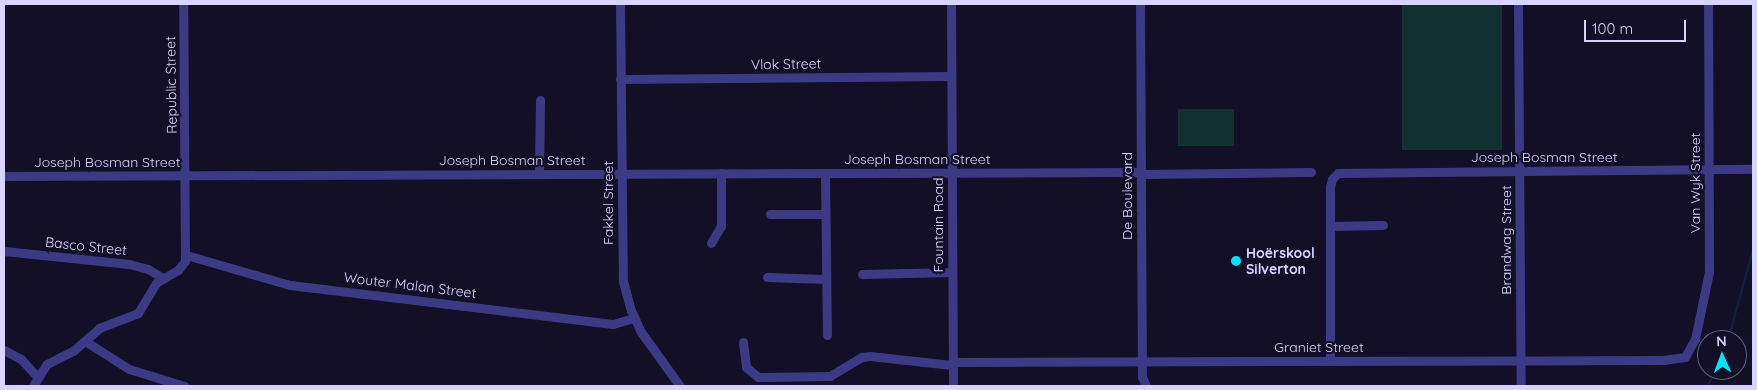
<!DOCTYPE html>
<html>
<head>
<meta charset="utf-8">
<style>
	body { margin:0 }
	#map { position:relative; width:1757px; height:390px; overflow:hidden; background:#130f26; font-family:Quicksand,sans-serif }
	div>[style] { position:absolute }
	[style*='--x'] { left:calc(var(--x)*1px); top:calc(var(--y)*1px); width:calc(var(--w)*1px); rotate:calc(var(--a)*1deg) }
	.green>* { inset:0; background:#12302f; transform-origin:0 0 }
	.stream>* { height:2px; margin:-1px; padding:0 1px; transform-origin:1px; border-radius:1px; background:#0c2248 }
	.minor>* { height:9px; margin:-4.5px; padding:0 4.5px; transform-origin:4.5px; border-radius:4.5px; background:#3d3a85 }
	.dots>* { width:14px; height:14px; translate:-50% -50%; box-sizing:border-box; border:2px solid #130f26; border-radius:50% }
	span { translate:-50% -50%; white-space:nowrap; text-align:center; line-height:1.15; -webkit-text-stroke:4.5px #130f26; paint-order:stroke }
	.street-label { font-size:14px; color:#d9d4ff }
	.poi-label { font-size:14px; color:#d9d4ff; font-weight:700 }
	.left { translate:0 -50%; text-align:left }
	.frame { position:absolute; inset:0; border:5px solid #d9d4ff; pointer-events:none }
	.north { position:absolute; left:1697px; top:330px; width:50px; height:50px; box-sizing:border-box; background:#130f26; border:1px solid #625e7d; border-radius:50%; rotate:358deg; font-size:14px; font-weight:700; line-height:20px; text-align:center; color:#d9d4ff }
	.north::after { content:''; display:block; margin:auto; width:18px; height:22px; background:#00e5ff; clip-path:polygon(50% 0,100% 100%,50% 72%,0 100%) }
	.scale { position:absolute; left:1584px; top:20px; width:102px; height:22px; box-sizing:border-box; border:2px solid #d9d4ff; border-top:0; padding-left:6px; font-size:15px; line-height:18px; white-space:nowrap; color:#d9d4ff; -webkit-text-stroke:4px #130f26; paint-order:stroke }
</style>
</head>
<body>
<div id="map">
	<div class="green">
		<div style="left:1402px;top:4px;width:100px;height:146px"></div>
		<div style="left:1234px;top:109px;width:37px;height:56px;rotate:90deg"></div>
	</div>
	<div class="stream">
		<div style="--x:1728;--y:340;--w:93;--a:-74.5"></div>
		<div style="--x:1707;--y:386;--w:19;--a:-58"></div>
	</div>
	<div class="minor">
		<div style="--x:620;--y:4;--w:277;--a:89.4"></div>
		<div style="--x:623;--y:281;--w:30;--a:75"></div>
		<div style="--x:631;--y:310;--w:24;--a:66"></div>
		<div style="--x:641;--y:332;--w:67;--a:54.2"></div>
		<div style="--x:951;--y:4;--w:382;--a:89.7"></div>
		<div style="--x:1140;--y:4;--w:373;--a:89.7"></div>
		<div style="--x:1142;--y:377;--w:10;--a:66"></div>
		<div style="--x:1518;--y:4;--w:382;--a:89.6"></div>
		<div style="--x:620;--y:79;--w:331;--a:-0.5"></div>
		<div style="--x:825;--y:173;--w:162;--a:89.3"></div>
		<div style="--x:539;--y:174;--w:74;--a:-89.2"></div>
		<div style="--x:1141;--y:174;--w:170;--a:-0.7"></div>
		<div style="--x:4;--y:176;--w:1137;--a:-0.2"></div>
		<div style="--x:770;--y:214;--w:55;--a:0"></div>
		<div style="--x:1330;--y:226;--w:53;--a:-1.1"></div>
		<div style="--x:711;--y:243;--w:20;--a:-60"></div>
		<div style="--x:721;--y:226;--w:53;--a:-90"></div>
		<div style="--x:4;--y:251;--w:126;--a:5.9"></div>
		<div style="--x:129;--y:264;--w:20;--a:15"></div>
		<div style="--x:148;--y:269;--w:17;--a:31"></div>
		<div style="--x:186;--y:255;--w:108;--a:16.1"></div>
		<div style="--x:290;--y:285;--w:325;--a:6.9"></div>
		<div style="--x:613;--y:324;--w:22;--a:-16"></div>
		<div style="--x:862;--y:274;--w:90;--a:-1.3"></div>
		<div style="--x:767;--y:277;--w:58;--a:2"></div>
		<div style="--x:85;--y:341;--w:52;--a:32.5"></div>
		<div style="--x:129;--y:369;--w:58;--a:17.2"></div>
		<div style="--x:743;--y:342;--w:25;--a:83"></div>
		<div style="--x:746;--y:367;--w:16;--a:40"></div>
		<div style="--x:758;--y:377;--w:72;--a:-0.8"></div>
		<div style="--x:830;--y:376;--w:37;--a:-31"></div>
		<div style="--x:862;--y:357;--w:8;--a:-7"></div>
		<div style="--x:870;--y:356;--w:82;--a:6.3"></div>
		<div style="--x:4;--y:350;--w:19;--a:28"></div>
		<div style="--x:21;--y:359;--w:25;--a:48"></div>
		<div style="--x:1330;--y:361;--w:174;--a:-90"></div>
		<div style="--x:1330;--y:187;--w:8;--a:-76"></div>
		<div style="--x:1332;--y:179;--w:8;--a:-45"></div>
		<div style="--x:1338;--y:173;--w:415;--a:-0.6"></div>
		<div style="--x:952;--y:362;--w:711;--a:-0.16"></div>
		<div style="--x:1663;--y:360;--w:22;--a:-8"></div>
		<div style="--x:1685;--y:357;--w:21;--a:-61"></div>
		<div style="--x:1695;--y:339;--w:68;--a:-78.2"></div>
		<div style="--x:1709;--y:272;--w:268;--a:-90.2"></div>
		<div style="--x:33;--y:386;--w:26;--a:-58"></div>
		<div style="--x:47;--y:364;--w:29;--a:-27"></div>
		<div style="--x:73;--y:351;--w:35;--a:-41"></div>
		<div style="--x:99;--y:328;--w:42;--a:-21"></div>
		<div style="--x:138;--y:313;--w:35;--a:-59"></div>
		<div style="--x:156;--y:283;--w:26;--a:-31"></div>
		<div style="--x:178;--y:270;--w:11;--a:-52"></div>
		<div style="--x:185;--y:261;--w:257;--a:-90.4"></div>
	</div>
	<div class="dots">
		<div style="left:1236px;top:261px;background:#00e5ff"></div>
	</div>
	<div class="street-label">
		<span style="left:786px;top:64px;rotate:-1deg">Vlok Street</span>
		<span style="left:171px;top:85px;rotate:-91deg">Republic Street</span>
		<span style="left:1544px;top:157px">Joseph Bosman Street</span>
		<span style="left:917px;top:159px">Joseph Bosman Street</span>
		<span style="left:512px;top:160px">Joseph Bosman Street</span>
		<span style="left:107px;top:162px">Joseph Bosman Street</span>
		<span style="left:1695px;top:183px;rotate:-90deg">Van Wyk Street</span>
		<span style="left:1127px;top:196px;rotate:-90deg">De Boulevard</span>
		<span style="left:608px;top:203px;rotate:-90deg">Fakkel Street</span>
		<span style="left:938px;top:225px;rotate:-90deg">Fountain Road</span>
		<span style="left:1506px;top:240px;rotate:-90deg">Brandwag Street</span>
		<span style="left:86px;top:246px;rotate:6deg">Basco Street</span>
		<span style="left:410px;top:285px;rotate:7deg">Wouter Malan Street</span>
		<span style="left:1319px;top:347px">Graniet Street</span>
	</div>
	<div class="poi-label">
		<span class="left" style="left:1246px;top:261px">Hoërskool<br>Silverton</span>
	</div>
	<div class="frame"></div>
	<div class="north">N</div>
	<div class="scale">100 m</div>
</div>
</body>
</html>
